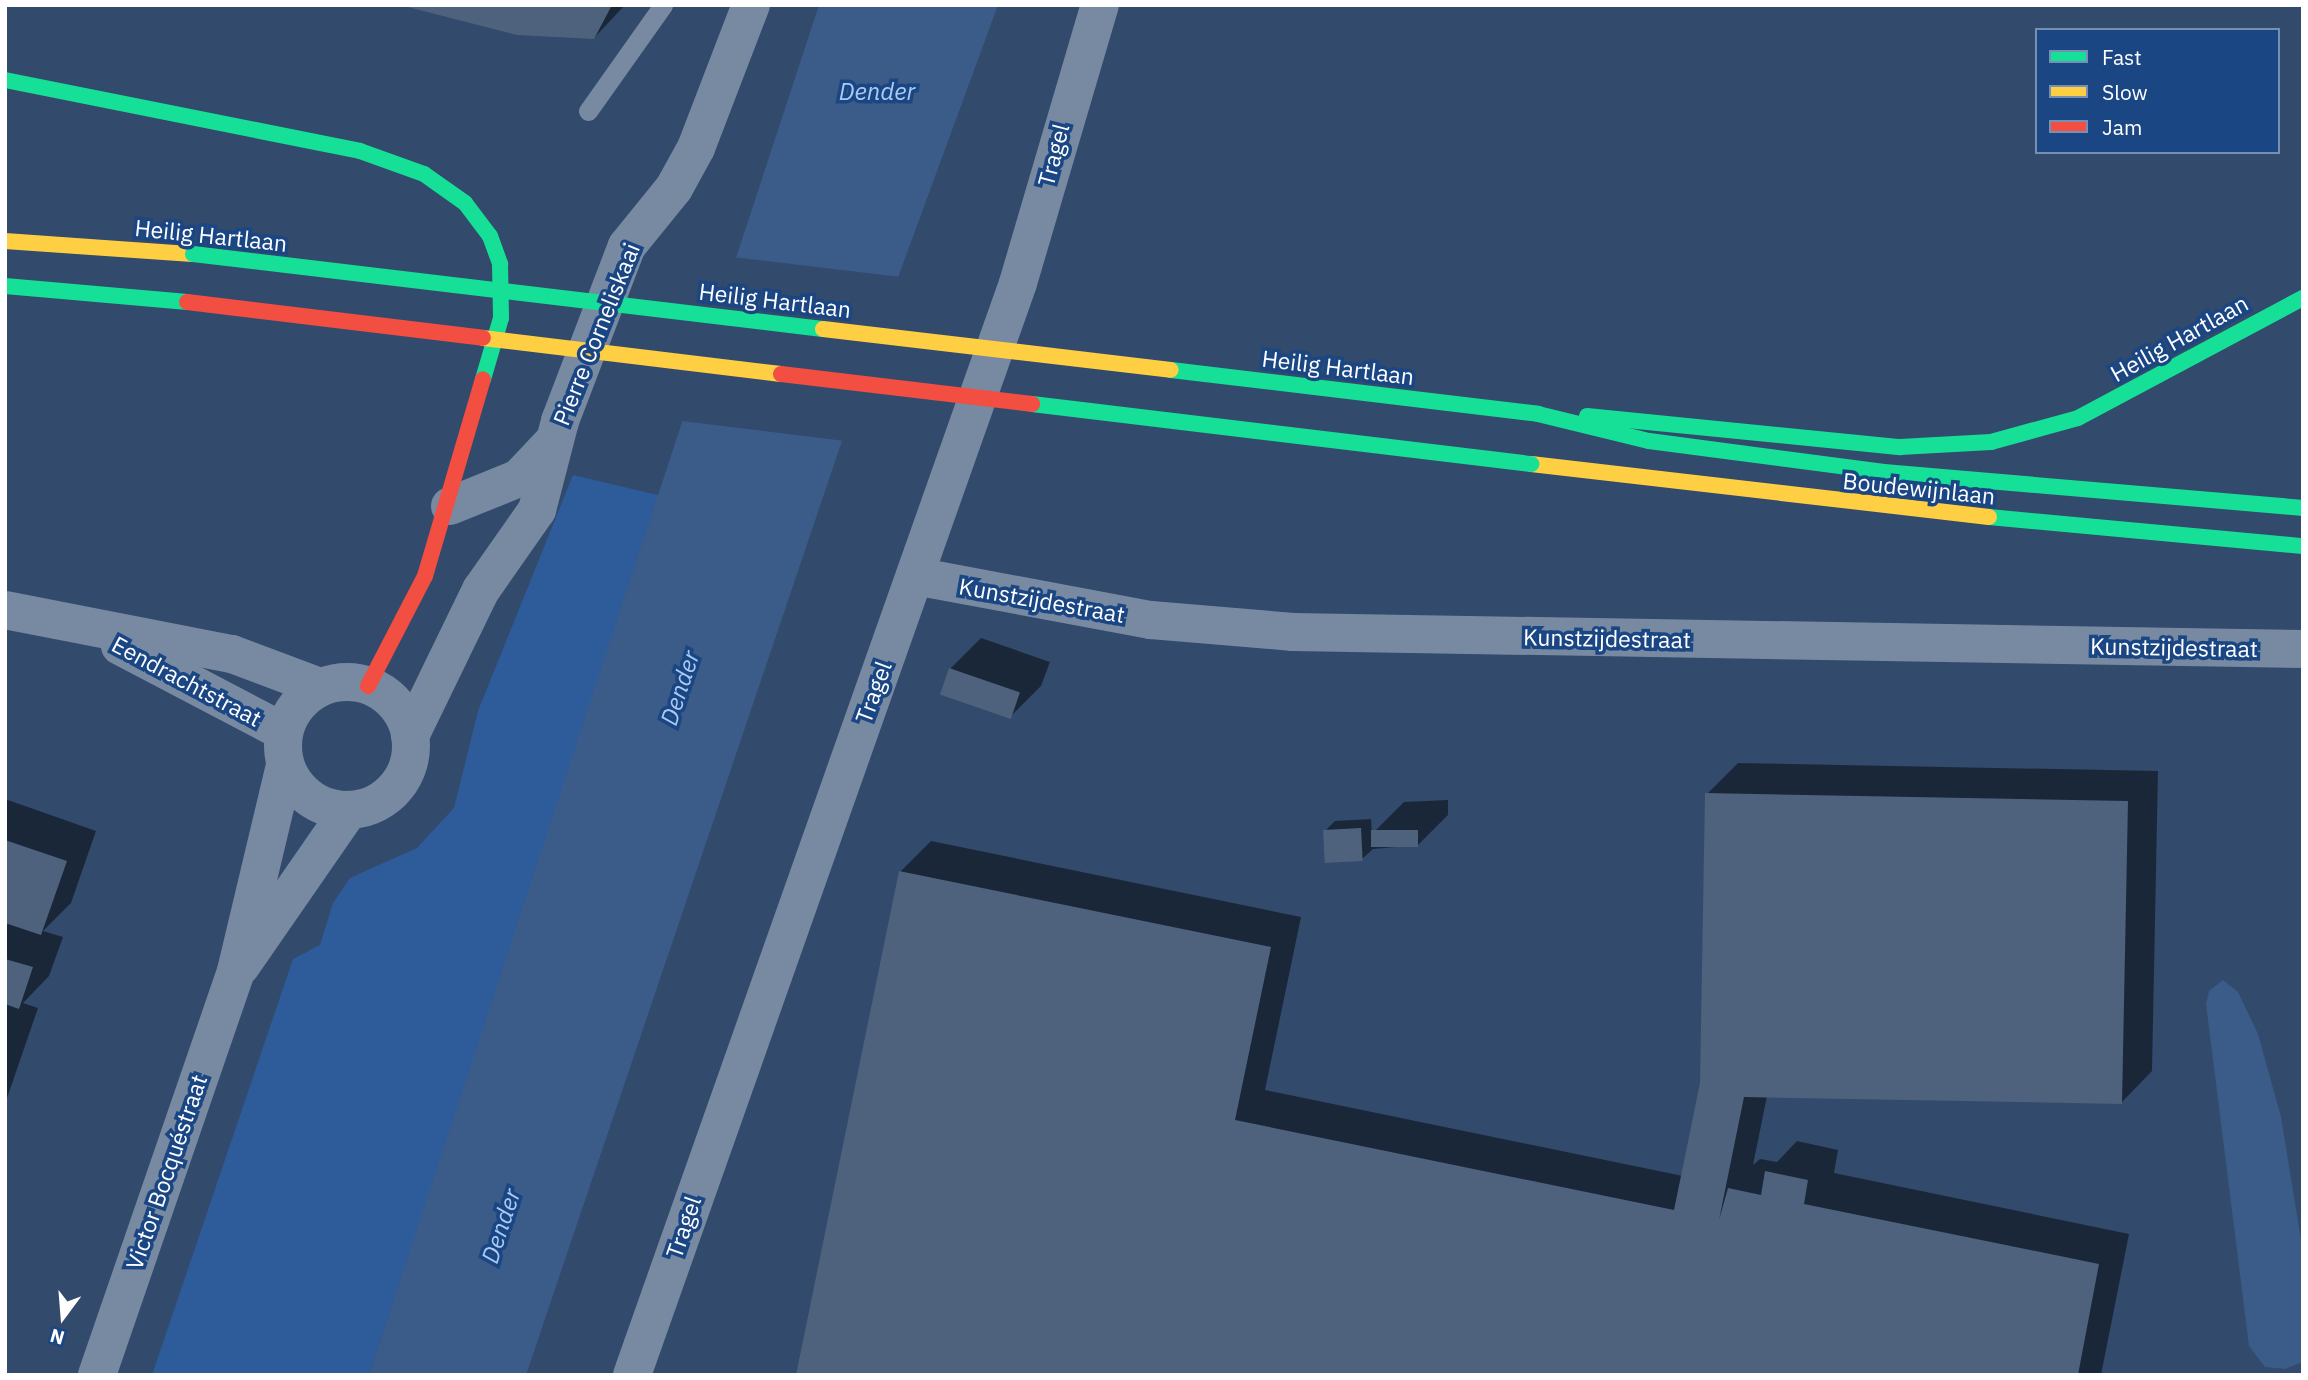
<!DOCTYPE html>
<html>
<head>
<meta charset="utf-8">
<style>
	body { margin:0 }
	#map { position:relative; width:2308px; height:1380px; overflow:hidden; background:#324a6c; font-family:"IBM Plex Sans",sans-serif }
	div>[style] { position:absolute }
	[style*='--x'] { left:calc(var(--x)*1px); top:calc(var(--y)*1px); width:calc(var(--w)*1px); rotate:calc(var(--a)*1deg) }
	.green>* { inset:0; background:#2e5c9b }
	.water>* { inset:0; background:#3b5b88 }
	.pier>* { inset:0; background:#324a6c }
	.shadow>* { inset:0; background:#0007 }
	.building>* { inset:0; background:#4e627d; transform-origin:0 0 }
	.lane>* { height:19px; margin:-9.5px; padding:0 9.5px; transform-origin:9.5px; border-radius:9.5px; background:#788aa2 }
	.street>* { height:38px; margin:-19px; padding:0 19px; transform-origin:19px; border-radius:19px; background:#788aa2 }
	.street>.ring { margin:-19px; padding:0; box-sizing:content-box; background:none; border:38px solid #788aa2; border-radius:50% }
	.fast>* { height:16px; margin:-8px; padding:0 8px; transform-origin:8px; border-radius:8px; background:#16e098 }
	.slow>* { height:16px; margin:-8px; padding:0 8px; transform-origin:8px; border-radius:8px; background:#ffcf43 }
	.jam>* { height:16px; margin:-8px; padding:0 8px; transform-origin:8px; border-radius:8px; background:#f24e42 }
	.fast-bridge>* { height:16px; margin:-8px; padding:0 8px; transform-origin:8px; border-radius:8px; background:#16e098 }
	.slow-bridge>* { height:16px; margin:-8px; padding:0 8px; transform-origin:8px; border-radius:8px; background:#ffcf43 }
	.jam-bridge>* { height:16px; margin:-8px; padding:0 8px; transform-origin:8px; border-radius:8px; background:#f24e42 }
	span { translate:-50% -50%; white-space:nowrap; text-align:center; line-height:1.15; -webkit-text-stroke:7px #1a4684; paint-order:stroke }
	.street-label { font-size:23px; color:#fff }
	.water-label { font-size:24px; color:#abcaf3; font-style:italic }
	.frame { position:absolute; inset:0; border:7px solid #fff; pointer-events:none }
	.legend { position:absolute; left:2035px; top:28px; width:245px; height:126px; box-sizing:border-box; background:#1a4684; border:2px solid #7690b5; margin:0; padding:9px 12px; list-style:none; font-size:21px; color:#fff }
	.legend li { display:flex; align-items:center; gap:14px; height:35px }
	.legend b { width:35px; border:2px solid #7690b5 }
	.north { position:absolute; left:28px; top:1282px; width:70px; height:70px; -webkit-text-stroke:5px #1a4684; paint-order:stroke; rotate:196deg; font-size:19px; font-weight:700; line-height:28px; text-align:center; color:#fff }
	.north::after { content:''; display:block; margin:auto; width:24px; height:32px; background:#fff; clip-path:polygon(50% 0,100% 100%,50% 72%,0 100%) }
</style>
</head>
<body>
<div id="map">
	<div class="green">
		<div style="clip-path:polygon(573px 475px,662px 496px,369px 1375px,152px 1375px,293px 959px,320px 945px,333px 903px,350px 878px,417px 848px,454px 808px,478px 711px)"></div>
	</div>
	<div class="water">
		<div style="clip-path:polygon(819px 5px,998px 5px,889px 302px,526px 1375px,369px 1375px)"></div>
		<div style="clip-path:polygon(2223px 980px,2238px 992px,2258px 1034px,2281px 1117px,2303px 1252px,2303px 1362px,2285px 1369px,2265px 1367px,2249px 1346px,2206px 1004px,2209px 991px)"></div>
	</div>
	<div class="pier">
		<div style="clip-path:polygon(732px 257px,901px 277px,845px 441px,682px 421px)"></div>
	</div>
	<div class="shadow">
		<div style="clip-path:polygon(403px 5px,625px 5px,594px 38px,517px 34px)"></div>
		<div style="clip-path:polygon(981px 638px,1050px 662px,1041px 686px,1010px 717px,950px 669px)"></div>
		<div style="clip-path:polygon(1738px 763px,2158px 771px,2152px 1071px,2122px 1102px,1767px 1096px,1753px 1165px,1760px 1159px,1777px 1162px,1797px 1141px,1838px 1150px,1834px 1173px,2129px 1234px,2101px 1375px,798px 1375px,900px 872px,931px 841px,1301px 917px,1265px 1090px,1683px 1176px,1701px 1083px,1707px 794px)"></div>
		<div style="clip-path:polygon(5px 799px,96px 831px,71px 903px,43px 931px,63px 937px,49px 976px,23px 1003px,38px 1008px,5px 1104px)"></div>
		<div style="clip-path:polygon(1448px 800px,1448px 815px,1418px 845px,1373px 849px,1362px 859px,1325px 831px,1335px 821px,1371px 819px,1372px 834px,1404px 802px)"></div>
	</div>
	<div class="building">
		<div style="clip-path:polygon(400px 5px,612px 5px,594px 39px,517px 35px)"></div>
		<div style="left:949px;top:668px;width:75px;height:28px;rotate:19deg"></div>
		<div style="clip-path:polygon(1705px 793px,2128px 801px,2122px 1104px,1744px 1097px,1719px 1220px,1728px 1188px,1761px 1195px,1765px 1171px,1808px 1180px,1804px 1204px,2099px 1264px,2078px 1375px,796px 1375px,899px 871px,1271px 947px,1235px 1120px,1674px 1210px,1700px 1083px)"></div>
		<div style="left:1361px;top:828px;width:33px;height:38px;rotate:87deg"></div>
		<div style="left:1418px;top:830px;width:17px;height:47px;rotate:90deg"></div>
		<div style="clip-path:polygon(5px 840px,67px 861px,41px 935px,5px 923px)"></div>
		<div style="clip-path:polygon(5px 959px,33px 967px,19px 1009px,5px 1004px)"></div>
	</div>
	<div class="lane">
		<div style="--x:588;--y:111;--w:130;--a:-54.7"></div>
	</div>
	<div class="street">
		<div style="--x:450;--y:506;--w:74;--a:-22.1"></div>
		<div style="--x:519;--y:478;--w:50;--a:-46.6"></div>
		<div style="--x:915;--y:576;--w:240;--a:10.6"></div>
		<div style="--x:1151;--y:620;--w:143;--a:4.8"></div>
		<div style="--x:1293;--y:632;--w:1010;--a:0.96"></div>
		<div style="--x:5;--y:610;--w:231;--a:11"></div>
		<div style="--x:232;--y:654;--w:94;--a:20.6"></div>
		<div style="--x:120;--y:646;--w:185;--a:27.7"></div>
		<div class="ring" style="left:283px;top:682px;width:90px;height:90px"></div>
		<div style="--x:410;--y:736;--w:162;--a:-64.1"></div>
		<div style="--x:481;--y:590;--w:98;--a:-55"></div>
		<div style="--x:537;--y:510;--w:92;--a:-75.5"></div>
		<div style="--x:560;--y:421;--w:187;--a:-69.1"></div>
		<div style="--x:627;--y:246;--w:75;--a:-51"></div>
		<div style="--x:674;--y:188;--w:46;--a:-61.2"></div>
		<div style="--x:696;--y:148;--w:153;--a:-69"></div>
		<div style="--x:241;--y:966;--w:190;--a:-55.3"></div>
		<div style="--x:97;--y:1375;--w:427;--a:-71"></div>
		<div style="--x:236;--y:971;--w:212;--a:-76.6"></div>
		<div style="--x:632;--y:1375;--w:1158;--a:-70.53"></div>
		<div style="--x:1018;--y:283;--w:290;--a:-73.6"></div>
	</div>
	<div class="fast">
		<div style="--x:5;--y:80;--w:362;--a:11.3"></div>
		<div style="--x:360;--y:151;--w:68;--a:19.8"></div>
		<div style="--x:424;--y:174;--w:50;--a:35.3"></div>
		<div style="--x:465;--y:203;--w:41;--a:52.9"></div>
		<div style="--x:490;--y:236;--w:30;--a:70"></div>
		<div style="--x:500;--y:264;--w:54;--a:88.9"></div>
		<div style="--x:501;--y:318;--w:64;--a:106.4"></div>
		<div style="--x:5;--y:286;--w:183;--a:5"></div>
		<div style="--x:1538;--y:414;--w:114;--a:13.7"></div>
		<div style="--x:1649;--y:441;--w:237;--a:7.5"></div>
		<div style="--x:1884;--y:472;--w:421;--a:4.9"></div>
		<div style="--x:1587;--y:416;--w:315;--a:5.7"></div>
		<div style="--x:1900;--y:447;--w:91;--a:-3.1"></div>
		<div style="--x:1991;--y:442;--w:90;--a:-15.4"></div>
		<div style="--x:2078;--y:418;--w:255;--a:-28.1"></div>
		<div style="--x:1989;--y:517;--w:315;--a:5.3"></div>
	</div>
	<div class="slow">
		<div style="--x:5;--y:241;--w:188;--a:4"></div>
		<div style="--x:1531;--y:464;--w:461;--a:6.6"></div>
	</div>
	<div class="jam">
		<div style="--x:368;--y:686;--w:124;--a:-62.6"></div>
		<div style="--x:425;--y:576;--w:205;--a:-73.6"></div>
	</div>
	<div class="fast-bridge">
		<div style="--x:193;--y:254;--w:634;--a:6.79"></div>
		<div style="--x:1171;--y:370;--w:370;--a:6.8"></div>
		<div style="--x:1032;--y:404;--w:503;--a:6.86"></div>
	</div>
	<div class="slow-bridge">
		<div style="--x:823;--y:329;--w:350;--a:6.7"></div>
		<div style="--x:483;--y:338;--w:300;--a:6.9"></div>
	</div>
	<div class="jam-bridge">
		<div style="--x:187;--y:302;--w:298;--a:6.9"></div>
		<div style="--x:781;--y:374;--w:253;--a:6.8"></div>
	</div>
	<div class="street-label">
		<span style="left:1053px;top:155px;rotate:-75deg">Tragel</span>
		<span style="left:211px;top:235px;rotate:6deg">Heilig Hartlaan</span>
		<span style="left:775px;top:300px;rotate:7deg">Heilig Hartlaan</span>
		<span style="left:596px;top:334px;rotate:-68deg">Pierre Corneliskaai</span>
		<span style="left:2179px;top:338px;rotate:-29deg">Heilig Hartlaan</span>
		<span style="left:1338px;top:367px;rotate:7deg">Heilig Hartlaan</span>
		<span style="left:1919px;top:488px;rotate:6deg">Boudewijnlaan</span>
		<span style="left:1042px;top:600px;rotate:10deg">Kunstzijdestraat</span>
		<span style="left:1607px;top:638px;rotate:1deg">Kunstzijdestraat</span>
		<span style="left:2174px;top:647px;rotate:1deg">Kunstzijdestraat</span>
		<span style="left:187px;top:681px;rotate:28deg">Eendrachtstraat</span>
		<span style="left:873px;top:692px;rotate:-70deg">Tragel</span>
		<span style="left:166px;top:1172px;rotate:-71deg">Victor Bocquéstraat</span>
		<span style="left:683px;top:1227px;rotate:-71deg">Tragel</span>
	</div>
	<div class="water-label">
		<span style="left:877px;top:92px">Dender</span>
		<span style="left:680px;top:688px;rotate:-72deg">Dender</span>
		<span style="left:501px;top:1226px;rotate:-72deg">Dender</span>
	</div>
	<div class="frame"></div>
	<ul class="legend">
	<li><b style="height:9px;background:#16e098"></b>Fast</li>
	<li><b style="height:9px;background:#ffcf43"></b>Slow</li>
	<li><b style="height:9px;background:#f24e42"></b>Jam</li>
	</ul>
	<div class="north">N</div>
</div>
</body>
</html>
